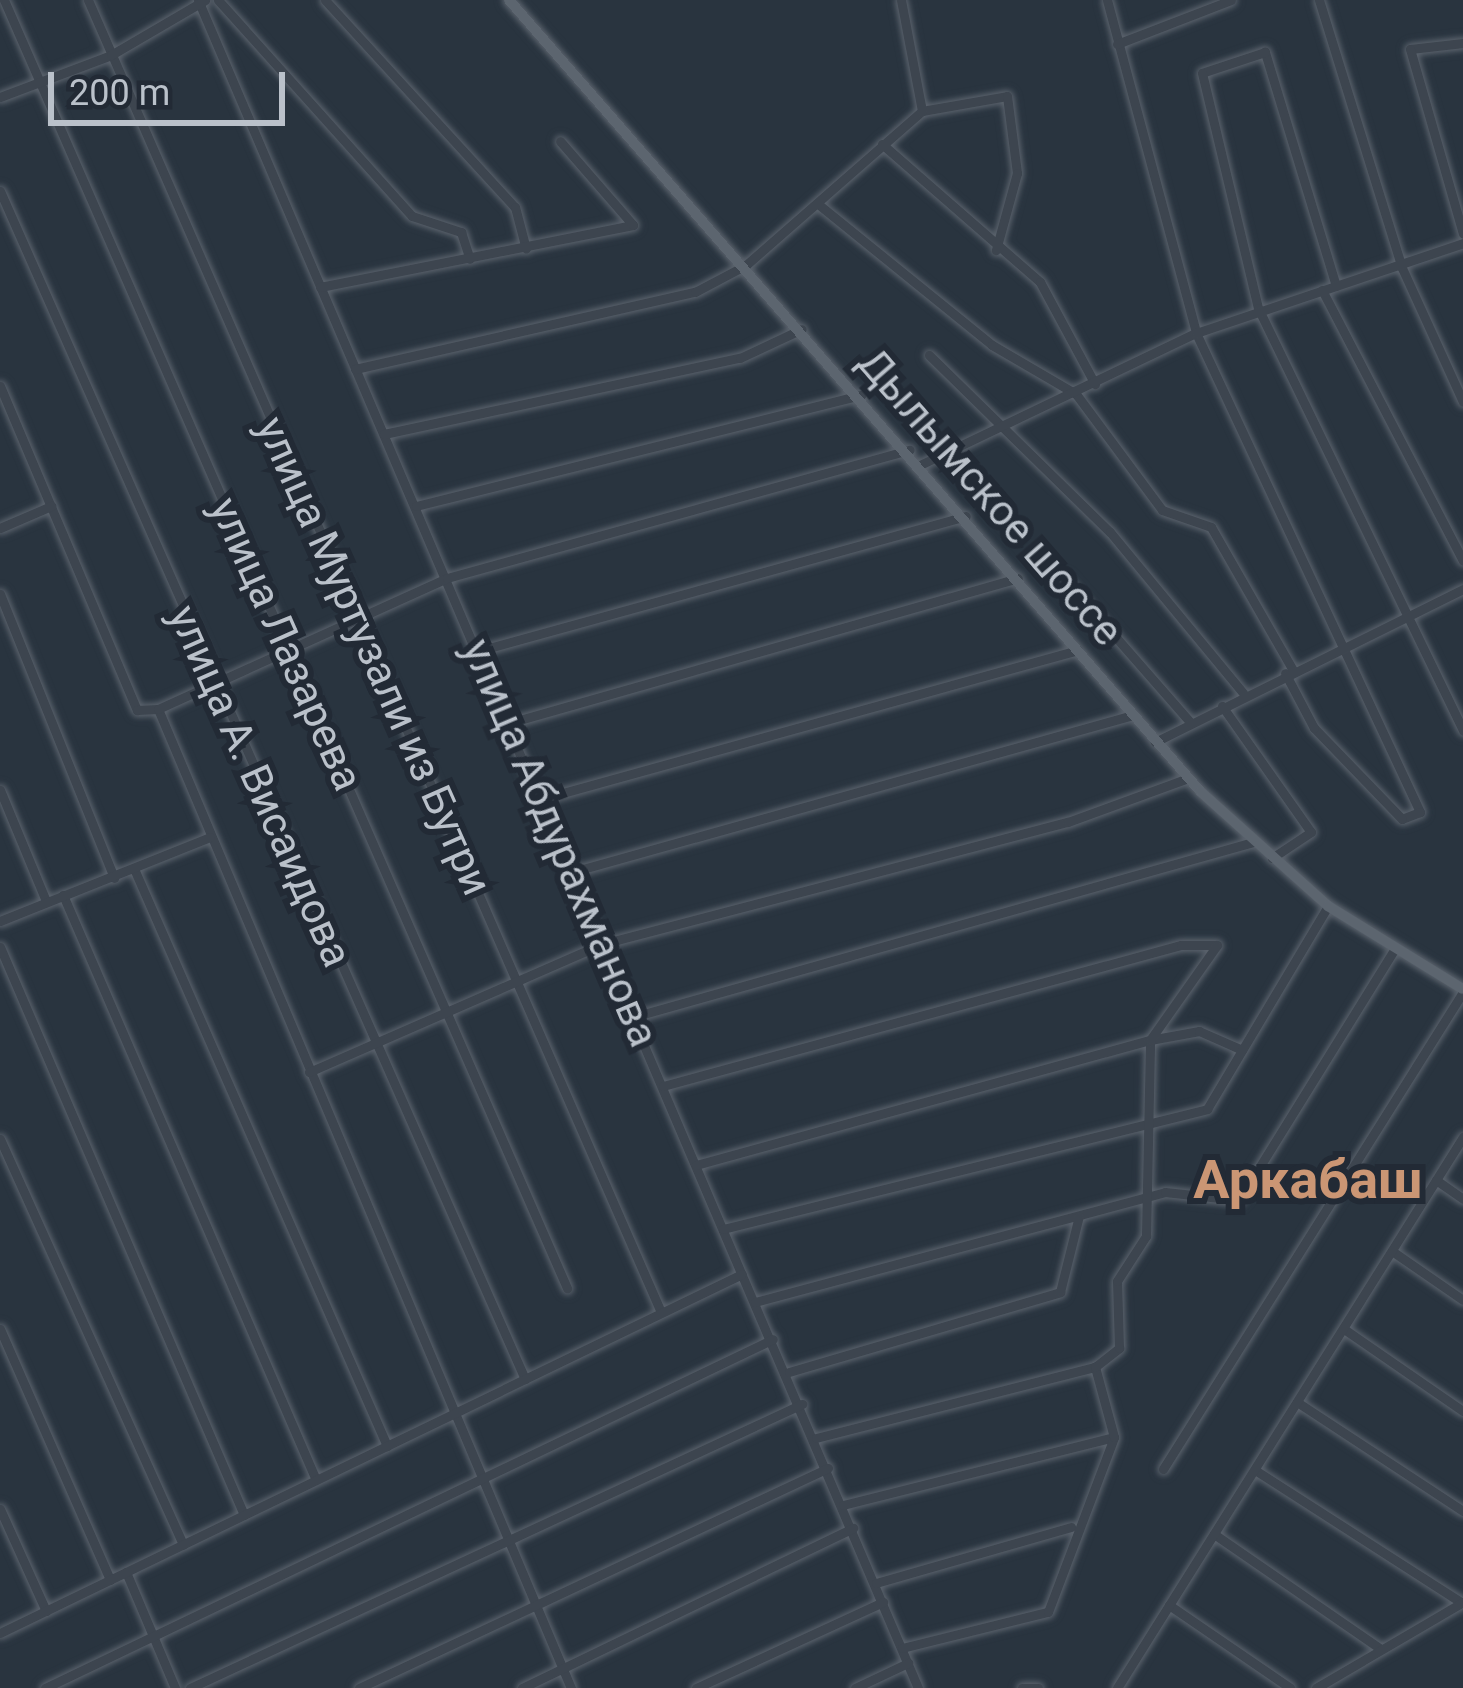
<!DOCTYPE html>
<meta charset="utf-8">
<style>
body{margin:0}
#map{position:relative;width:1463px;height:1688px;overflow:hidden;background:#29343f;font-family:Roboto,sans-serif}
div>[style]{position:absolute}
.roads{filter:drop-shadow(0 0 3px #5b636d) drop-shadow(0 0 3px #5b636d)}
.minor>*{height:9px;margin:-4.5px;padding:0 4.5px;transform-origin:4.5px;border-radius:4.5px;background:#3d454f}
.major>*{height:10px;margin:-5px;padding:0 5px;transform-origin:5px;border-radius:5px;background:#5c656f}
span{translate:-50% -50%;white-space:nowrap;text-align:center;line-height:1.15;-webkit-text-stroke:12px #222a35;paint-order:stroke}
.street-label{font-size:42px;color:#bac1ca}
.district-label{font-size:54px;color:#cb9674;font-weight:700}
.scale{position:absolute;left:48px;top:72px;width:237px;height:54px;box-sizing:border-box;border:6px solid #bac1ca;border-top:0;padding-left:15px;font-size:36px;line-height:42px;white-space:nowrap;color:#bac1ca;-webkit-text-stroke:9px #222a35;paint-order:stroke}
</style>
<div id="map">
<div class="roads">
<div class="minor">
<div style="left:4px;top:0;width:1406px;rotate:66.39deg"></div>
<div style="left:88px;top:0;width:1432px;rotate:66.41deg"></div>
<div style="left:198px;top:0;width:1835px;rotate:66.9deg"></div>
<div style="left:218px;top:0;width:290px;rotate:48.1deg"></div>
<div style="left:412px;top:216px;width:52px;rotate:18.1deg"></div>
<div style="left:461px;top:232px;width:28px;rotate:72deg"></div>
<div style="left:325px;top:0;width:281px;rotate:47.5deg"></div>
<div style="left:515px;top:207px;width:43px;rotate:75.3deg"></div>
<div style="left:1107px;top:0;width:345px;rotate:75deg"></div>
<div style="left:1196px;top:333px;width:529px;rotate:64.94deg"></div>
<div style="left:1420px;top:812px;width:19px;rotate:159deg"></div>
<div style="left:1402px;top:819px;width:127px;rotate:-134deg"></div>
<div style="left:1314px;top:728px;width:62px;rotate:-117.8deg"></div>
<div style="left:1319px;top:0;width:281px;rotate:72.8deg"></div>
<div style="left:1402px;top:268px;width:147px;rotate:65.5deg"></div>
<div style="left:1463px;top:43px;width:53px;rotate:173.5deg"></div>
<div style="left:1410px;top:49px;width:192px;rotate:74deg"></div>
<div style="left:1117px;top:44px;width:122px;rotate:-21.1deg"></div>
<div style="left:0;top:97px;width:119px;rotate:-20.7deg"></div>
<div style="left:111px;top:55px;width:109px;rotate:-30.3deg"></div>
<div style="left:922px;top:111px;width:86px;rotate:-10deg"></div>
<div style="left:1007px;top:96px;width:78px;rotate:82.6deg"></div>
<div style="left:1017px;top:173px;width:80px;rotate:105.3deg"></div>
<div style="left:882px;top:144px;width:210px;rotate:41.1deg"></div>
<div style="left:1040px;top:282px;width:116px;rotate:61.7deg"></div>
<div style="left:0;top:191px;width:1299px;rotate:66.16deg"></div>
<div style="left:818px;top:204px;width:224px;rotate:39deg"></div>
<div style="left:992px;top:345px;width:97px;rotate:30.3deg"></div>
<div style="left:1076px;top:394px;width:144px;rotate:53.4deg"></div>
<div style="left:1162px;top:510px;width:52px;rotate:19.1deg"></div>
<div style="left:1211px;top:527px;width:165px;rotate:60.2deg"></div>
<div style="left:1336px;top:286px;width:245px;rotate:-106.9deg"></div>
<div style="left:1265px;top:52px;width:66px;rotate:161.6deg"></div>
<div style="left:1202px;top:73px;width:242px;rotate:76.6deg"></div>
<div style="left:1258px;top:308px;width:470px;rotate:64.1deg"></div>
<div style="left:320px;top:287px;width:319px;rotate:-11.2deg"></div>
<div style="left:633px;top:225px;width:111px;rotate:-131deg"></div>
<div style="left:1322px;top:290px;width:305px;rotate:62.5deg"></div>
<div style="left:929px;top:355px;width:253px;rotate:44.4deg"></div>
<div style="left:1110px;top:532px;width:209px;rotate:50.4deg"></div>
<div style="left:355px;top:369px;width:349px;rotate:-12.8deg"></div>
<div style="left:695px;top:292px;width:58px;rotate:-27.9deg"></div>
<div style="left:746px;top:265px;width:234px;rotate:-41.2deg"></div>
<div style="left:922px;top:111px;width:113px;rotate:-100.7deg"></div>
<div style="left:0;top:386px;width:352px;rotate:67.1deg"></div>
<div style="left:137px;top:710px;width:21px;rotate:-3deg"></div>
<div style="left:158px;top:709px;width:1063px;rotate:67.13deg"></div>
<div style="left:384px;top:434px;width:364px;rotate:-12.1deg"></div>
<div style="left:740px;top:358px;width:68px;rotate:-25.1deg"></div>
<div style="left:922px;top:464px;width:304px;rotate:-25.6deg"></div>
<div style="left:1196px;top:333px;width:282px;rotate:-18.6deg"></div>
<div style="left:416px;top:506px;width:459px;rotate:-14deg"></div>
<div style="left:0;top:528px;width:56px;rotate:-23.3deg"></div>
<div style="left:1064px;top:578px;width:191px;rotate:48.8deg"></div>
<div style="left:0;top:594px;width:306px;rotate:68.1deg"></div>
<div style="left:478px;top:651px;width:506px;rotate:-15.46deg"></div>
<div style="left:1222px;top:706px;width:154px;rotate:54.8deg"></div>
<div style="left:1311px;top:832px;width:47px;rotate:146.3deg"></div>
<div style="left:158px;top:709px;width:317px;rotate:-24.4deg"></div>
<div style="left:447px;top:578px;width:480px;rotate:-15.5deg"></div>
<div style="left:509px;top:723px;width:529px;rotate:-15.9deg"></div>
<div style="left:1155px;top:742px;width:344px;rotate:-26.4deg"></div>
<div style="left:0;top:790px;width:120px;rotate:67.5deg"></div>
<div style="left:541px;top:799px;width:557px;rotate:-15.51deg"></div>
<div style="left:135px;top:871px;width:628px;rotate:66.33deg"></div>
<div style="left:572px;top:872px;width:583px;rotate:-15.63deg"></div>
<div style="left:63px;top:895px;width:637px;rotate:66.61deg"></div>
<div style="left:0;top:921px;width:226px;rotate:-21.8deg"></div>
<div style="left:0;top:947px;width:618px;rotate:66.75deg"></div>
<div style="left:633px;top:1017px;width:644px;rotate:-15.76deg"></div>
<div style="left:309px;top:1072px;width:320px;rotate:-23.6deg"></div>
<div style="left:602px;top:944px;width:482px;rotate:-14.7deg"></div>
<div style="left:1068px;top:822px;width:128px;rotate:-20.1deg"></div>
<div style="left:663px;top:1086px;width:537px;rotate:-15.23deg"></div>
<div style="left:1181px;top:945px;width:36px"></div>
<div style="left:0;top:1139px;width:445px;rotate:65.7deg"></div>
<div style="left:696px;top:1165px;width:471px;rotate:-15.4deg"></div>
<div style="left:1150px;top:1040px;width:50px;rotate:-10.4deg"></div>
<div style="left:1199px;top:1031px;width:47px;rotate:23.8deg"></div>
<div style="left:1436px;top:1180px;width:33px;rotate:35deg"></div>
<div style="left:723px;top:1229px;width:499px;rotate:-13.9deg"></div>
<div style="left:1207px;top:1109px;width:236px;rotate:-59.2deg"></div>
<div style="left:1392px;top:1251px;width:86px;rotate:34.6deg"></div>
<div style="left:755px;top:1302px;width:424px;rotate:-15deg"></div>
<div style="left:1165px;top:1192px;width:74px;rotate:6.2deg"></div>
<div style="left:1239px;top:1200px;width:294px;rotate:-58.2deg"></div>
<div style="left:0;top:1329px;width:274px;rotate:66.3deg"></div>
<div style="left:1344px;top:1329px;width:145px;rotate:34.6deg"></div>
<div style="left:789px;top:1372px;width:283px;rotate:-16.4deg"></div>
<div style="left:1060px;top:1292px;width:78px;rotate:-76deg"></div>
<div style="left:1297px;top:1402px;width:199px;rotate:33.3deg"></div>
<div style="left:816px;top:1438px;width:288px;rotate:-14.3deg"></div>
<div style="left:1163px;top:1469px;width:563px;rotate:-57.83deg"></div>
<div style="left:1255px;top:1470px;width:246px;rotate:32.7deg"></div>
<div style="left:843px;top:1505px;width:279px;rotate:-14.1deg"></div>
<div style="left:0;top:1509px;width:112px;rotate:65.7deg"></div>
<div style="left:1214px;top:1534px;width:203px;rotate:34.6deg"></div>
<div style="left:126px;top:1572px;width:126px;rotate:67.1deg"></div>
<div style="left:876px;top:1583px;width:203px;rotate:-16deg"></div>
<div style="left:1169px;top:1605px;width:147px;rotate:34.4deg"></div>
<div style="left:0;top:1633px;width:824px;rotate:-25.82deg"></div>
<div style="left:902px;top:1648px;width:150px;rotate:-13.9deg"></div>
<div style="left:1048px;top:1612px;width:187px;rotate:-69.3deg"></div>
<div style="left:1114px;top:1437px;width:73px;rotate:-105.2deg"></div>
<div style="left:1095px;top:1367px;width:31px;rotate:-38deg"></div>
<div style="left:1119px;top:1348px;width:67px;rotate:-91.7deg"></div>
<div style="left:1117px;top:1281px;width:54px;rotate:-57.2deg"></div>
<div style="left:1146px;top:1236px;width:196px;rotate:-88.8deg"></div>
<div style="left:1150px;top:1040px;width:116px;rotate:-54.8deg"></div>
<div style="left:45px;top:1688px;width:807px;rotate:-25.61deg"></div>
<div style="left:190px;top:1688px;width:675px;rotate:-24.89deg"></div>
<div style="left:359px;top:1688px;width:518px;rotate:-25.13deg"></div>
<div style="left:522px;top:1688px;width:368px;rotate:-25.8deg"></div>
<div style="left:696px;top:1688px;width:206px;rotate:-24.7deg"></div>
<div style="left:855px;top:1688px;width:59px;rotate:-25.3deg"></div>
<div style="left:1022px;top:1688px;width:16px"></div>
<div style="left:1117px;top:1688px;width:651px;rotate:-57.87deg"></div>
<div style="left:1316px;top:1688px;width:170px;rotate:-30.3deg"></div>
</div>
<div class="major">
<div style="left:509px;top:0;width:1050px;rotate:48.86deg"></div>
<div style="left:1200px;top:791px;width:172px;rotate:41.9deg"></div>
<div style="left:1328px;top:906px;width:158px;rotate:31.6deg"></div>
</div>
</div>
<div class="street-label">
<span style="left:990px;top:497px;rotate:49deg">Дылымское шоссе</span>
<span style="left:286px;top:644px;rotate:66deg">улица Лазарева</span>
<span style="left:374px;top:656px;rotate:66deg">улица Муртузали из Бутри</span>
<span style="left:260px;top:786px;rotate:66deg">улица А. Висаидова</span>
<span style="left:560px;top:843px;rotate:67deg">улица Абдурахманова</span>
</div>
<div class="district-label">
<span style="left:1308px;top:1180px">Аркабаш</span>
</div>
<div class="scale">200 m</div>
</div>
